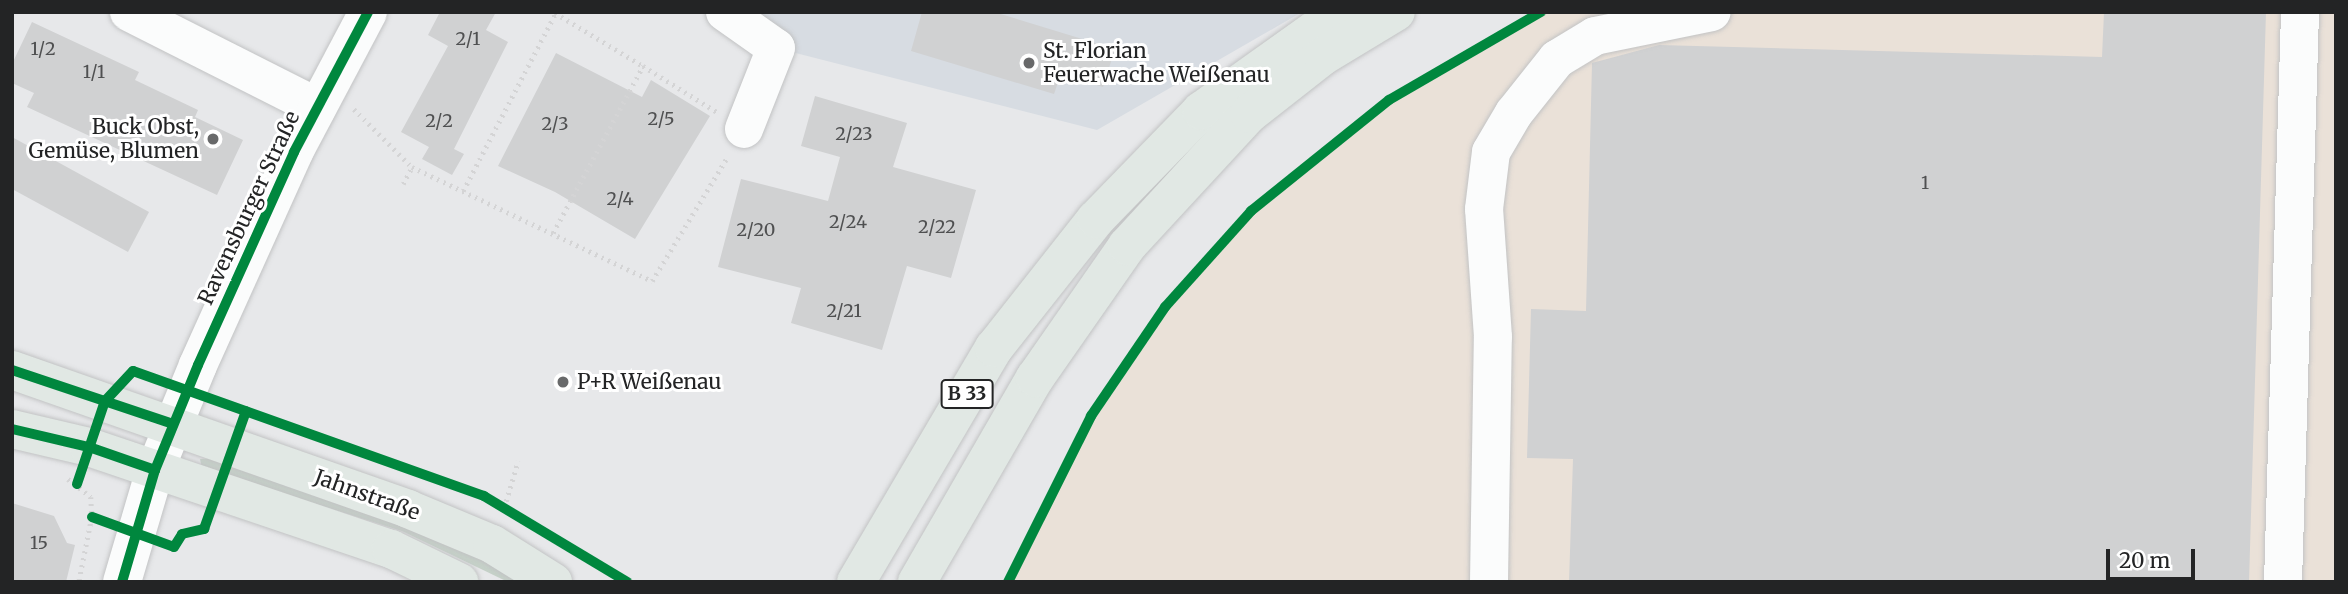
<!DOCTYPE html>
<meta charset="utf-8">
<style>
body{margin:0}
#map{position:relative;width:2348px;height:594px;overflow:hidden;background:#e7e8ea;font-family:Merriweather,serif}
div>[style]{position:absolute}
.built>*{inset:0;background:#d7dce2}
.industrial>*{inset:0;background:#eae1d8}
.green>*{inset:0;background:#c5d1c8}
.building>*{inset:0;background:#d0d1d2}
.path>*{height:4.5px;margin-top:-2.25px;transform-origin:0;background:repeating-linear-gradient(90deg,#d4d4d5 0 2px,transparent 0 7px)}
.roads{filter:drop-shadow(0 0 2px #c2c3c4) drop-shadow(0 0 2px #c2c3c4)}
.minor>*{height:38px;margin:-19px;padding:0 19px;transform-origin:19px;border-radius:19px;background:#fbfcfc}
.major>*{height:38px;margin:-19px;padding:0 19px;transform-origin:19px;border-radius:19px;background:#e1e8e4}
.cycleway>*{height:10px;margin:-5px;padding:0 5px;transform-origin:5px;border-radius:5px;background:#00873e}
.dots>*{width:19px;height:19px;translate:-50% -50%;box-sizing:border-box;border:4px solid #fff;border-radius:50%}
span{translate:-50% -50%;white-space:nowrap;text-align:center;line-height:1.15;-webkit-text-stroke:6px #fff;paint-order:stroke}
.number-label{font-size:18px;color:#4f5051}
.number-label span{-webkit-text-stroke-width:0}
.shield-label span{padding:2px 5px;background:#fff;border:2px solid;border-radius:5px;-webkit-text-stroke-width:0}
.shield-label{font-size:19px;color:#232425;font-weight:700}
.poi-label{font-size:21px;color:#232425}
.left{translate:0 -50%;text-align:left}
.right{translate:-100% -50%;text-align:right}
.street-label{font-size:21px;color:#232425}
.frame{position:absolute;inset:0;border:14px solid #232425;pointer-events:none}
.scale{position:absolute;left:2106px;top:549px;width:89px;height:32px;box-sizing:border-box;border:4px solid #232425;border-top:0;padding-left:9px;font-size:21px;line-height:24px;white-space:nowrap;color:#232425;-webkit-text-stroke:5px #fff;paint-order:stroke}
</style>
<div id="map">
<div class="built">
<div style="clip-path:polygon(725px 12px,1302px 12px,1097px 130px,776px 48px)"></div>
</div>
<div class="industrial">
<div style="clip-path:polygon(1541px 12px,2336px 12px,2336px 582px,1008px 582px,1091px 416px,1165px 307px,1251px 211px,1389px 100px)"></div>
</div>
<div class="green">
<div style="clip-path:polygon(217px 458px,442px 537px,530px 582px,508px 582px,402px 531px,202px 468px,200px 459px)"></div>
</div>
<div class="building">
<div style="clip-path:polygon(440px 12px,496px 12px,486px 30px,508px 42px,454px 149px,464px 154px,452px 175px,422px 159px,429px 147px,401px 132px,448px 46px,428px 35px)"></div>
<div style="clip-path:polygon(922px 12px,994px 12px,1115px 49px,1103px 87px,1061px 74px,1054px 94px,911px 51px)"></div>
<div style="clip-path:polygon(2104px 12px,2266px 12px,2249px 582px,1569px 582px,1573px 459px,1527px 458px,1531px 309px,1586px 311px,1592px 63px,1659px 45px,2102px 57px)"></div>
<div style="clip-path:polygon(32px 22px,139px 72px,135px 80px,198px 110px,195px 117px,243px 140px,217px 195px,27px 107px,34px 93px,12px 83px,12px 64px)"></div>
<div style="clip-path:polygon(556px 53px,642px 97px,651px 80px,710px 116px,635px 239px,555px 192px,498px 166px)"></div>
<div style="clip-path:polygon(815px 96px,907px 123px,893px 167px,976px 190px,951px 278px,907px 266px,882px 350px,791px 323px,801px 288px,718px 267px,741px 179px,828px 201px,840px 157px,801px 146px)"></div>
<div style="clip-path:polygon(12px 137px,149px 212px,128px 252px,12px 189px)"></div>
<div style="clip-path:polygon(12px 503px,54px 516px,67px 543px,75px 545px,66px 582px,12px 582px)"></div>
</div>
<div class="path">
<div style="left:555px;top:13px;width:103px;rotate:31.1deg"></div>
<div style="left:354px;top:109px;width:82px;rotate:45deg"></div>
<div style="left:403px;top:184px;width:19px;rotate:-62deg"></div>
<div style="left:412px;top:167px;width:266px;rotate:25.4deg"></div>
<div style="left:652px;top:281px;width:146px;rotate:-58.7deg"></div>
<div style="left:463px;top:191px;width:202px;rotate:-62.5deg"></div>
<div style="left:553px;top:233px;width:190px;rotate:-61.7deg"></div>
<div style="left:643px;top:66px;width:87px;rotate:31.9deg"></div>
<div style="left:68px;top:479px;width:29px;rotate:38deg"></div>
<div style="left:91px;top:497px;width:20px;rotate:87deg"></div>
<div style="left:92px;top:517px;width:66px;rotate:101.3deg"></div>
<div style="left:504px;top:508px;width:49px;rotate:-73.4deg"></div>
</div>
<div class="roads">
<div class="minor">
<div style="left:129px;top:12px;width:211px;rotate:26.8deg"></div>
<div style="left:725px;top:12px;width:62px;rotate:35.2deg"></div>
<div style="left:776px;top:48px;width:87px;rotate:111.6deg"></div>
<div style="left:122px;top:582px;width:117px;rotate:-73.6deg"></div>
<div style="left:155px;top:470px;width:113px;rotate:-67.7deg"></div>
<div style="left:198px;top:365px;width:234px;rotate:-65.7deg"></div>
<div style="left:294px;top:152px;width:158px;rotate:-62.1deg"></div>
<div style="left:1489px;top:582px;width:245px;rotate:-89.1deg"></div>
<div style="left:1493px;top:337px;width:128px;rotate:-94deg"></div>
<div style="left:1484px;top:209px;width:57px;rotate:-83deg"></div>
<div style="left:1491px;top:152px;width:45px;rotate:-59.5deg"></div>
<div style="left:1514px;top:113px;width:69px;rotate:-51.5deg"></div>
<div style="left:1557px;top:59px;width:44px;rotate:-31.2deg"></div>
<div style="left:1595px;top:36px;width:119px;rotate:-11.6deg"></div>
<div style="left:2283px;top:582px;width:570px;rotate:-88.29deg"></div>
</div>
<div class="major">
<div style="left:12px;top:370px;width:420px;rotate:19.3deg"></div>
<div style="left:408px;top:509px;width:91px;rotate:22.6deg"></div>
<div style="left:492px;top:544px;width:72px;rotate:31.9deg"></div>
<div style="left:12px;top:429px;width:79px;rotate:13.2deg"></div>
<div style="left:89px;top:447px;width:319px;rotate:18.7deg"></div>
<div style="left:391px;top:549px;width:76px;rotate:25.9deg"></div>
<div style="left:856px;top:582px;width:272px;rotate:-59.5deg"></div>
<div style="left:994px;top:348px;width:164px;rotate:-51.7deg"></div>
<div style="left:1096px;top:219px;width:151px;rotate:-45.8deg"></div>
<div style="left:1201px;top:111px;width:171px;rotate:-35.5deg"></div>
<div style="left:917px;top:582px;width:236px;rotate:-60deg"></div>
<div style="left:1035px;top:378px;width:161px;rotate:-55.1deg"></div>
<div style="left:1127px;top:246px;width:180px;rotate:-47.3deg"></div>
<div style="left:1249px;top:114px;width:94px;rotate:-38.1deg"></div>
<div style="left:1323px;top:56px;width:85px;rotate:-31.1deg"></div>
</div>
</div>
<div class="cycleway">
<div style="left:12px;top:370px;width:170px;rotate:18.5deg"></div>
<div style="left:12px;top:429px;width:79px;rotate:13.2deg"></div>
<div style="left:89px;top:447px;width:70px;rotate:19.2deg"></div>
<div style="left:77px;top:484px;width:88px;rotate:-71.4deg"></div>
<div style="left:105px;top:401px;width:41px;rotate:-47deg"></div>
<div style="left:133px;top:371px;width:373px;rotate:19.6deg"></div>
<div style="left:484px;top:496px;width:167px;rotate:31deg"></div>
<div style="left:92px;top:517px;width:87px;rotate:20.1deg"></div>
<div style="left:174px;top:547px;width:15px;rotate:-58deg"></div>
<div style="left:182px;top:534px;width:23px;rotate:-13deg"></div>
<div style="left:204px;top:529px;width:125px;rotate:-70.4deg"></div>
<div style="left:122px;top:582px;width:117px;rotate:-73.6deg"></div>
<div style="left:155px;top:470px;width:113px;rotate:-67.7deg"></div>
<div style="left:198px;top:365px;width:234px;rotate:-65.7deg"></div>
<div style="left:294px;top:152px;width:158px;rotate:-62.1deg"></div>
<div style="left:1008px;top:582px;width:186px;rotate:-63.4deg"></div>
<div style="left:1091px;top:416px;width:132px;rotate:-55.8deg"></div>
<div style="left:1165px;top:307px;width:129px;rotate:-48.1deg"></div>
<div style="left:1251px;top:211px;width:177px;rotate:-38.8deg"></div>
<div style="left:1389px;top:100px;width:176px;rotate:-30.1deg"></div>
</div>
<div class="dots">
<div style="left:1029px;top:63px;background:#68696a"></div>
<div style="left:213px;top:139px;background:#68696a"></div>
<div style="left:563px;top:382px;background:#68696a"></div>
</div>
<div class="number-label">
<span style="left:468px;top:39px">2/1</span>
<span style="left:43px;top:49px">1/2</span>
<span style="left:94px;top:72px">1/1</span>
<span style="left:661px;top:119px">2/5</span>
<span style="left:439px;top:121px">2/2</span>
<span style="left:555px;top:124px">2/3</span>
<span style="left:854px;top:134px">2/23</span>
<span style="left:1925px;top:183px">1</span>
<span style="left:620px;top:199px">2/4</span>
<span style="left:848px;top:222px">2/24</span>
<span style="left:937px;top:227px">2/22</span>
<span style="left:756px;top:230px">2/20</span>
<span style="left:844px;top:311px">2/21</span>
<span style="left:39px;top:543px">15</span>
</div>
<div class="shield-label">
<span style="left:967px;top:394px">B 33</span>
</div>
<div class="poi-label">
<span class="left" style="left:1043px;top:63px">St. Florian<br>Feuerwache Weißenau</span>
<span class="right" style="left:199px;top:139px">Buck Obst,<br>Gemüse, Blumen</span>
<span class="left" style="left:577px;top:382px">P+R Weißenau</span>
</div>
<div class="street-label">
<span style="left:249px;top:208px;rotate:-65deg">Ravensburger Straße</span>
<span style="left:367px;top:495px;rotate:20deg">Jahnstraße</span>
</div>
<div class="frame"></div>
<div class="scale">20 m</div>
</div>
